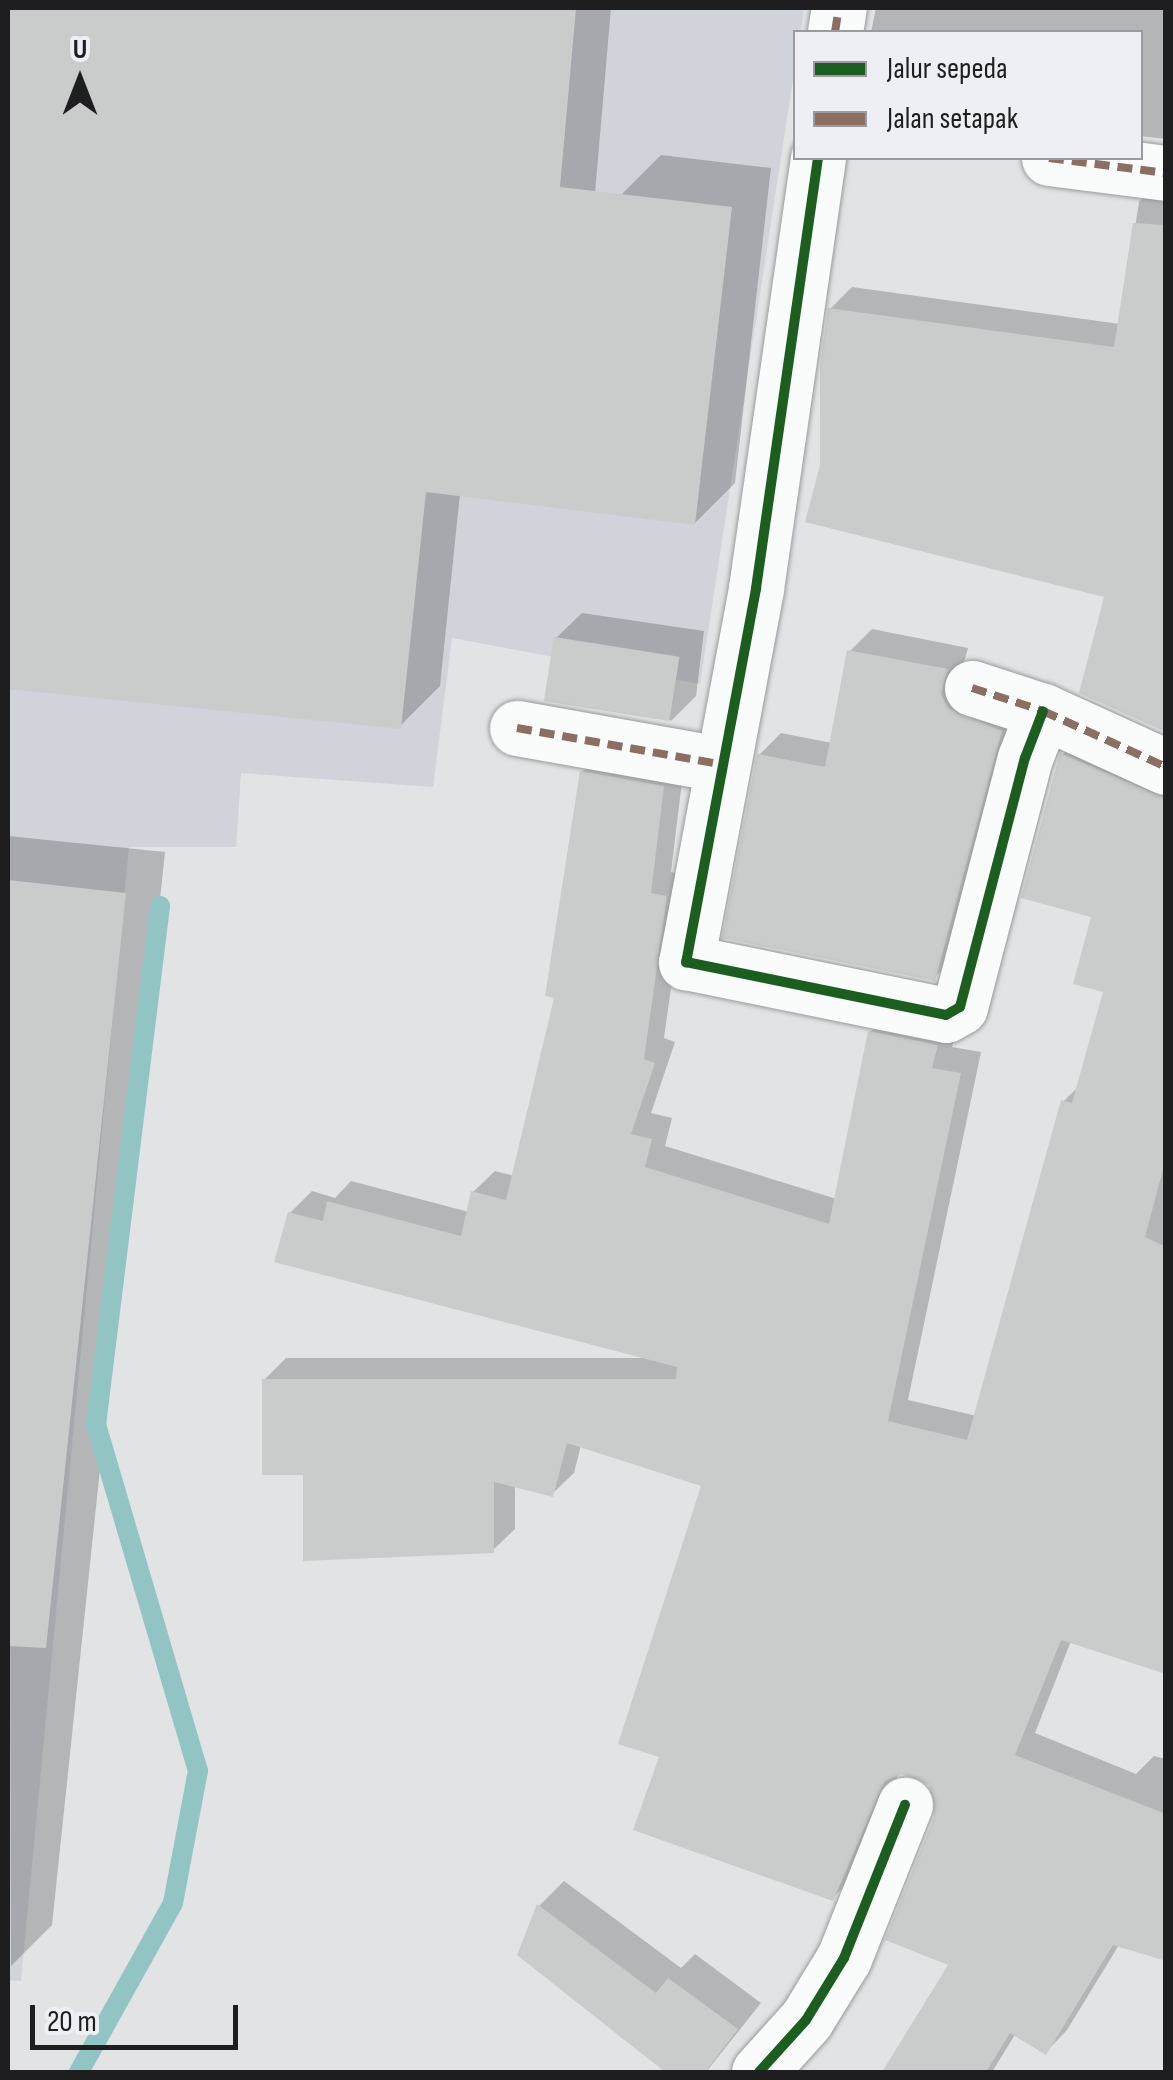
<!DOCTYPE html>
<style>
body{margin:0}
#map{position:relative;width:1173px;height:2080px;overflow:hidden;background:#e1e3e5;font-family:"Sofia Sans Condensed",sans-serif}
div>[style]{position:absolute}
.built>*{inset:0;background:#d1d3da}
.shadow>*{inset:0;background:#0003}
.stream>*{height:20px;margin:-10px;padding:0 10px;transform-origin:10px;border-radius:10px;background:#92c4c3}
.building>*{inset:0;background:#cacbcb;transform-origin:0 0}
.roads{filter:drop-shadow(0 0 2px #9a9b9c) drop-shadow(0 0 2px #9a9b9c)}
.minor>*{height:55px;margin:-27.5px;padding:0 27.5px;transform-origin:27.5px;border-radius:27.5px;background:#fafbfb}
.quiet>*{height:8px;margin-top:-4px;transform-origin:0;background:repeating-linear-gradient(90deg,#8d6e63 0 15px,transparent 0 23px)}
.cycleway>*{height:10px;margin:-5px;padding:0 5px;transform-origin:5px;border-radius:5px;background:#1b5e20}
span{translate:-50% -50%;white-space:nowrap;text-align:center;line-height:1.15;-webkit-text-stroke:8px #eeeff4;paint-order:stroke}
.frame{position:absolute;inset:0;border:10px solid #1e1e20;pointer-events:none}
.legend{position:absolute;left:793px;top:30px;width:350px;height:130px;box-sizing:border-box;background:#eeeff4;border:2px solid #9b9b9f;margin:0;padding:12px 18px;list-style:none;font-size:30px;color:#1e1e20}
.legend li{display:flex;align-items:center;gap:20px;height:50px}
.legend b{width:50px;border:2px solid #9b9b9f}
.north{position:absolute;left:30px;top:30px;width:100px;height:100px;-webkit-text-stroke:8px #eeeff4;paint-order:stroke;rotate:0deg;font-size:28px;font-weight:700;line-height:40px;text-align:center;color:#1e1e20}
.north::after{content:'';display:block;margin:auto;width:35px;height:45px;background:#1e1e20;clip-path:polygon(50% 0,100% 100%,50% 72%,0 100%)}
.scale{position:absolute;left:30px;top:2005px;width:208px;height:45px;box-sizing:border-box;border:5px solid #1e1e20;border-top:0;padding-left:12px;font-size:30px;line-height:35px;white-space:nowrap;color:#1e1e20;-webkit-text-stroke:8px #eeeff4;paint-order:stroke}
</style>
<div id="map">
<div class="built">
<div style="clip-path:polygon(8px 8px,804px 8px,700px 684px,452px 638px,433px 787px,241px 773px,236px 847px,129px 847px,21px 1981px,8px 1980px)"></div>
</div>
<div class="shadow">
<div style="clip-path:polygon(8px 8px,611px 8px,594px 205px,621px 195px,661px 155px,771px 168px,735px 483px,695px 523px,460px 494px,440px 686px,400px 726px,8px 687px)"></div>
<div style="clip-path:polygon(876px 8px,1166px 8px,1166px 139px,1140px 136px,1140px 32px,871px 32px)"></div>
<div style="clip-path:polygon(1160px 180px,1166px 180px,1166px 730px,1107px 595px,822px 466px,830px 309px,852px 287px,1120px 324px,1139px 202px)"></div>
<div style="clip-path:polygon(582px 613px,704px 631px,696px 696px,671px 721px,556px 638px)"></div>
<div style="clip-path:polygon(872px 629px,968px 648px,962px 670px,1022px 709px,956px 956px,934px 978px,759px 755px,781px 733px,832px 743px,850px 651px)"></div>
<div style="clip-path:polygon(1084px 733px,1166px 767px,1166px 1672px,1071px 1641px,1035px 1733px,1136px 1774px,1154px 1756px,1166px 1759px,1166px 1958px,1119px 1945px,1067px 2030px,1046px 2052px,1016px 2033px,992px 2072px,907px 2072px,891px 2063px,952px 1964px,931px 1783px,899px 1772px,854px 1876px,833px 1898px,662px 1756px,704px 1485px,581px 1445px,574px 1473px,552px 1494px,515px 1485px,515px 1529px,493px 1550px,306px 1473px,264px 1380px,286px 1358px,646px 1358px,290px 1213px,312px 1191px,335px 1198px,351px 1181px,469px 1212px,473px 1192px,495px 1171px,515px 1176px,557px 996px,582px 772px,604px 751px,684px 765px,671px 872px,687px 875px,664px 1038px,675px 1042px,651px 1113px,672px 1118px,665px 1146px,837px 1199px,870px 1032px,892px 1011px,958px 1024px,952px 1047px,981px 1052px,908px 1400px,977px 1416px,1064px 1101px,1080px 1085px,1106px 990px,1062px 755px)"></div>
<div style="clip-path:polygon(8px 836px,165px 852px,52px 1925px,11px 1966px)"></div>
<div style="clip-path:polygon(564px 1881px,681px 1968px,695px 1954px,761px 2003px,706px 2072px,671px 2072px,520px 1954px,539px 1906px)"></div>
</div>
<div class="stream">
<div style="left:79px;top:2072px;width:193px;rotate:-60.9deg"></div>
<div style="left:173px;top:1903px;width:134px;rotate:-79.3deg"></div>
<div style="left:198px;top:1771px;width:361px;rotate:-106.4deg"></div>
<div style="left:96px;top:1425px;width:523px;rotate:-82.97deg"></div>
</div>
<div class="building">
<div style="clip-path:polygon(8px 8px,576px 8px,560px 187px,732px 207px,695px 525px,426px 492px,401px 729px,8px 689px)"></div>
<div style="clip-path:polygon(1133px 223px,1166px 225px,1166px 732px,1079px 693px,1104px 597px,805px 522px,820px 465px,820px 366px,828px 308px,1114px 347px)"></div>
<div style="left:554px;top:637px;width:127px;height:65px;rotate:9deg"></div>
<div style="clip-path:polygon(847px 650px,948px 669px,941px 694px,948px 708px,1002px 731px,935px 981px,722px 938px,757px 754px,825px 767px)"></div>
<div style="clip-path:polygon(1060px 753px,1166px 798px,1166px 1158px,1145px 1237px,1166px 1247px,1166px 1674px,1061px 1640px,1015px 1755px,1166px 1814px,1166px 1961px,1113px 1945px,1046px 2055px,1010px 2033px,986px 2072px,882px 2072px,948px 1965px,885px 1940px,934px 1817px,929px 1785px,902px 1774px,885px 1781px,833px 1901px,633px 1830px,659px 1757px,618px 1744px,701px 1486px,567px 1443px,553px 1497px,494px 1482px,494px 1553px,303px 1561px,303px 1475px,262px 1475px,262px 1379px,676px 1379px,677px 1367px,274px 1262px,288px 1212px,323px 1221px,327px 1201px,461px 1236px,471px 1191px,506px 1200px,554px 998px,545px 996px,580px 771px,664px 786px,651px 893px,667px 896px,644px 1059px,655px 1063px,631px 1134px,652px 1139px,645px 1167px,829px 1224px,868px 1031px,938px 1045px,932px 1068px,961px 1073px,888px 1421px,967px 1440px,1061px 1100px,1072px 1103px,1103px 992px,1073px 984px,1091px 917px,1021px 898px)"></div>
<div style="clip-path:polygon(8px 880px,126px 893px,46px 1648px,8px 1646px)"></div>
<div style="clip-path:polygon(537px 1904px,656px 1993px,668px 1978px,738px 2029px,705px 2072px,665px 2072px,517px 1955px)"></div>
</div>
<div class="roads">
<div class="minor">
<div style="left:835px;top:32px;width:24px;rotate:-81deg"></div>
<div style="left:818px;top:158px;width:435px;rotate:98.2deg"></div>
<div style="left:756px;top:589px;width:380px;rotate:100.6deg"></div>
<div style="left:686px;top:962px;width:265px;rotate:11.5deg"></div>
<div style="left:946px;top:1015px;width:16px;rotate:-30deg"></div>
<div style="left:960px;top:1007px;width:257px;rotate:-75.4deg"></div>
<div style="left:1025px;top:758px;width:50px;rotate:-69deg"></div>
<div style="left:1049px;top:158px;width:118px;rotate:7.3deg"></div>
<div style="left:972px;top:688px;width:75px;rotate:17.9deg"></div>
<div style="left:1043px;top:711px;width:135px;rotate:24.5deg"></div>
<div style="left:517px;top:728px;width:206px;rotate:10.1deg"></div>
<div style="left:759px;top:2072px;width:70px;rotate:-47.9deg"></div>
<div style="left:806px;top:2020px;width:73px;rotate:-58.5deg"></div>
<div style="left:844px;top:1958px;width:165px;rotate:-68.3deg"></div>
</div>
</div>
<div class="quiet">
<div style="left:835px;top:32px;width:24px;rotate:-81deg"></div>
<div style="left:1049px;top:158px;width:118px;rotate:7.3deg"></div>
<div style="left:972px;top:688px;width:75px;rotate:17.9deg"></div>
<div style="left:1043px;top:711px;width:135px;rotate:24.5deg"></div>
<div style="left:517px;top:728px;width:206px;rotate:10.1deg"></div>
</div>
<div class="cycleway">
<div style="left:818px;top:158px;width:435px;rotate:98.2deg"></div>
<div style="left:756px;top:589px;width:380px;rotate:100.6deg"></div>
<div style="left:686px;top:962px;width:265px;rotate:11.5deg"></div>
<div style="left:946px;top:1015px;width:16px;rotate:-30deg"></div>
<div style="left:960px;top:1007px;width:257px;rotate:-75.4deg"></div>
<div style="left:1025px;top:758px;width:50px;rotate:-69deg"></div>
<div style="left:759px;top:2072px;width:70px;rotate:-47.9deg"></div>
<div style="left:806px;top:2020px;width:73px;rotate:-58.5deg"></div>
<div style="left:844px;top:1958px;width:165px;rotate:-68.3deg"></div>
</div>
<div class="frame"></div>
<ul class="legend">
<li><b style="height:12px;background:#1b5e20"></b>Jalur sepeda</li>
<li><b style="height:12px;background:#8d6e63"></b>Jalan setapak</li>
</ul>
<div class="north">U</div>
<div class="scale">20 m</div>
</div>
